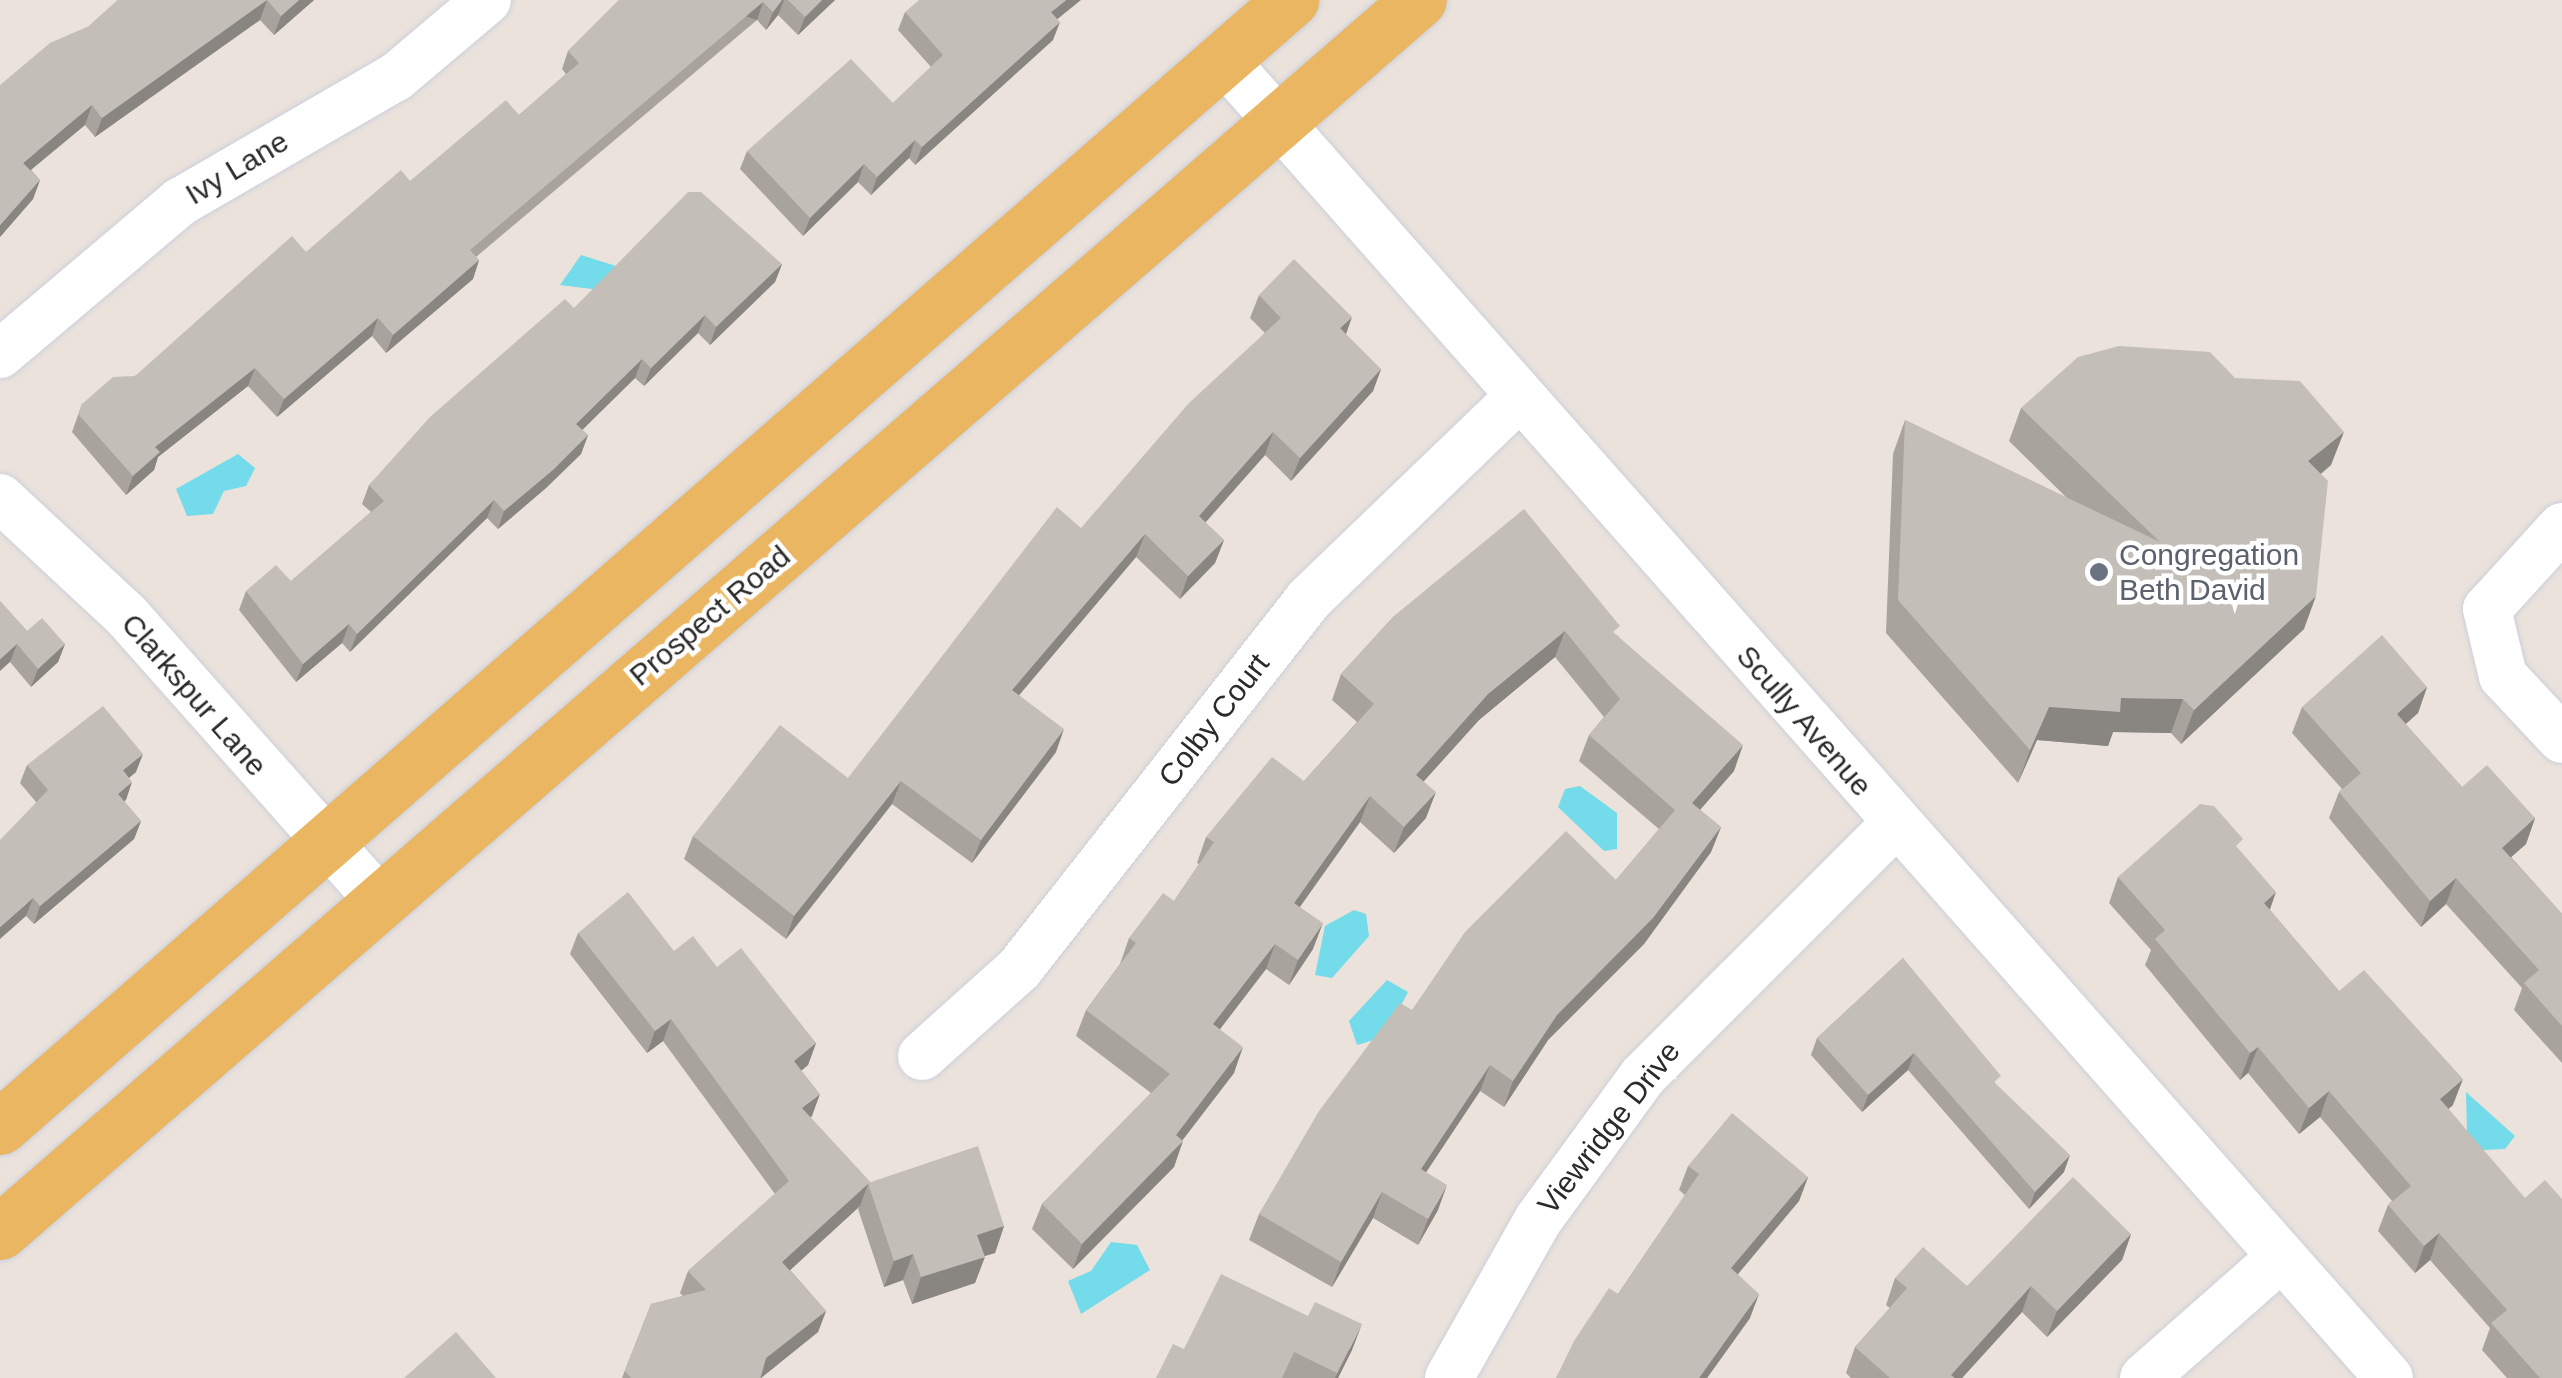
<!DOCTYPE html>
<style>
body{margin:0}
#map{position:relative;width:2562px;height:1378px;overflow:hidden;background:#ebe2dc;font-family:Arial,sans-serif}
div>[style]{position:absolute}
.water>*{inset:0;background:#73dbe9}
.roads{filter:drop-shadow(0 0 2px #cad0db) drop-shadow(0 0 2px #cad0db)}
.minor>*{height:48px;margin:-24px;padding:0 24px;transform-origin:24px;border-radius:24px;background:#fff}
.major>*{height:55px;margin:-27.5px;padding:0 27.5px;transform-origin:27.5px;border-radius:27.5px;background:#ebb662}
.wall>*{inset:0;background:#a9a39e}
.shaded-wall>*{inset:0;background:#898581;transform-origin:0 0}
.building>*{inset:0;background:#c4beb8}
.dots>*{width:28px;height:28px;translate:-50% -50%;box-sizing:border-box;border:5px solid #fff;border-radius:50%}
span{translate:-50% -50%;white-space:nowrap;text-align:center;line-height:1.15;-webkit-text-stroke:9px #fff;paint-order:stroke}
.street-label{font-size:30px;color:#2a2a2a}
.worship-label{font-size:30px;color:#5b616d}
.left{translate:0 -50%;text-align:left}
</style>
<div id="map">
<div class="water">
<div style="clip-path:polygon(581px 255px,616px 266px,600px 290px,560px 285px)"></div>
<div style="clip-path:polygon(238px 454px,255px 468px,246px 486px,224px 491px,213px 514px,187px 516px,176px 489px)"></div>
<div style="clip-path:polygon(1580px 786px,1617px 813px,1617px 849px,1604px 851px,1558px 807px,1565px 789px)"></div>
<div style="clip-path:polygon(1354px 910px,1366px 914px,1369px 936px,1332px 978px,1315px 975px,1325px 926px)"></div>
<div style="clip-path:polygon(1387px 980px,1408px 992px,1384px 1037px,1357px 1045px,1349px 1021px)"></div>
<div style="clip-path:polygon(2466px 1092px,2515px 1136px,2505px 1149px,2483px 1150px,2467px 1134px)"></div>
<div style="clip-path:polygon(1111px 1242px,1137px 1245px,1150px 1270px,1081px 1314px,1068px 1281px,1091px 1271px)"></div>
</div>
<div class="roads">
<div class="minor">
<div style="left:1223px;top:59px;width:1760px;rotate:48.52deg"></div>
<div style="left:0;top:354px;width:236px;rotate:-40.2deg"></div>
<div style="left:180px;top:202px;width:250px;rotate:-30.1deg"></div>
<div style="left:396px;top:77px;width:119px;rotate:-40.2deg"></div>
<div style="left:0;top:498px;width:172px;rotate:42.9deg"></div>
<div style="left:126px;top:615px;width:381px;rotate:48.4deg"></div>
<div style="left:2562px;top:527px;width:111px;rotate:132.4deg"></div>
<div style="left:2487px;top:609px;width:69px;rotate:76.6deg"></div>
<div style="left:2503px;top:676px;width:86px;rotate:46.9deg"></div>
<div style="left:922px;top:1056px;width:130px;rotate:-41.9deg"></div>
<div style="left:1019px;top:969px;width:469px;rotate:-51.9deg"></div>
<div style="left:1308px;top:600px;width:294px;rotate:-43.9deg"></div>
<div style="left:1449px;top:1378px;width:181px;rotate:-60.6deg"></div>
<div style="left:1538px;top:1220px;width:178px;rotate:-53.9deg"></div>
<div style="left:1643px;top:1076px;width:355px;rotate:-45deg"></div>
<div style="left:2144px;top:1378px;width:181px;rotate:-41.4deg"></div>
</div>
<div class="major">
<div style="left:0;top:1127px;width:1714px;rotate:-41.12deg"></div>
<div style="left:0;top:1232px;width:1879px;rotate:-40.97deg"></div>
</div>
</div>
<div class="wall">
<div style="clip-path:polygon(118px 0,314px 0,274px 35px,260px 20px,95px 137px,85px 125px,31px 170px,40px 180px,33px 199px,0 237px,89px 26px)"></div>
<div style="clip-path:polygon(619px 0,835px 0,798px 35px,778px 15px,766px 30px,757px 20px,476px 257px,479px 260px,473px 279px,386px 353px,372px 336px,277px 417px,248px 386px,158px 457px,154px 470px,126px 495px,72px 432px,82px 404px,135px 376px,306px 252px,410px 181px,519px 115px,566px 74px,562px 69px,568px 51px)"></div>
<div style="clip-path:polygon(905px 12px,1057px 19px,1053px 40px,915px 165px,909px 158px,871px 195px,858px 182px,803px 236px,740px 169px,747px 151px,893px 103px,931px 67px,898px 30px)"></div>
<div style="clip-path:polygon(782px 264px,775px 282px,710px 345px,698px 333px,644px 386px,635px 378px,582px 430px,588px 435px,581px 454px,546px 488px,498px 529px,487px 518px,350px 652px,342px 643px,296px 682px,239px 610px,246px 591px,291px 581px,371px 512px,362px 504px,369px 485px,574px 308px)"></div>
<div style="clip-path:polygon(1259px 295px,1381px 369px,1373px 391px,1291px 481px,1265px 455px,1205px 522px,1224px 540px,1215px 563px,1180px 599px,1136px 557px,1019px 695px,1056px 752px,972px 863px,892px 804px,786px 939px,684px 859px,693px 836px,848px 778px,1265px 333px,1250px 318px)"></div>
<div style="clip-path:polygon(2235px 378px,2331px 465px,2321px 474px,2304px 629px,2181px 744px,2171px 733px,2113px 732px,2108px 746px,2037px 740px,2018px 783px,1886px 633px,1893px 454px,1905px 420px,2067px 498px,2009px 441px,2021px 408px)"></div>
<div style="clip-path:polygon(0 601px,27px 631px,65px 644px,58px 662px,31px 687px,10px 662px)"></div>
<div style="clip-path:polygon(1394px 616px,1617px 635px,1734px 771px,1700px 810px,1721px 827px,1711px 852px,1644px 944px,1548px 1040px,1504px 1107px,1480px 1091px,1426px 1172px,1438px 1210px,1418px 1245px,1373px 1218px,1332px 1287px,1249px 1240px,1259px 1214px,1412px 1010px,1616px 880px,1659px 829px,1579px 761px,1589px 735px,1604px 717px,1555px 657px,1479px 720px,1423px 782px,1426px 818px,1394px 853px,1360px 822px,1300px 907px,1313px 949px,1289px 985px,1266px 969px,1220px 1029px,1234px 1073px,1182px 1141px,1174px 1167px,1073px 1269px,1032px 1229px,1042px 1204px,1151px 1093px,1076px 1036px,1086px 1010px,1120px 964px,1129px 938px,1174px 901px,1199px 864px,1197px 863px,1206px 837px,1304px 781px,1357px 722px,1332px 700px,1341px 674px)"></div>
<div style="clip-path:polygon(2427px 687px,2418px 713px,2405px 724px,2462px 787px,2535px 818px,2526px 844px,2511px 857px,2562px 914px,2562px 1063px,2514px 1010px,2522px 988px,2446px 904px,2421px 927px,2329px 818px,2339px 792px,2342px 789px,2292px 733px,2302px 707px)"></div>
<div style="clip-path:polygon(27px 765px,136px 772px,129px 778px,124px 801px,141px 821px,134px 839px,34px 924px,26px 916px,36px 802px,20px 783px)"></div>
<div style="clip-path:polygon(2239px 850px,2270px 910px,2339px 991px,2453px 1105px,2448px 1109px,2562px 1378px,2507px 1378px,2482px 1350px,2490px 1328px,2430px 1260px,2415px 1273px,2378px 1231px,2388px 1205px,2392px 1201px,2320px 1117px,2299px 1134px,2248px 1073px,2240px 1080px,2145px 965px,2151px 950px,2109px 903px,2118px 877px)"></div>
<div style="clip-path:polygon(578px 933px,674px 951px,717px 967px,816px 1043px,808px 1065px,801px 1071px,812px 1116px,810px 1117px,870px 1182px,1004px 1226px,995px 1253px,984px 1256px,975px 1283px,912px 1304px,903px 1280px,884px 1287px,858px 1209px,860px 1206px,790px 1270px,826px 1311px,818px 1332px,761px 1378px,622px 1378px,651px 1304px,683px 1296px,680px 1293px,688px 1271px,775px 1194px,663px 1041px,647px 1053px,570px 954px)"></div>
<div style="clip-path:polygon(1903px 958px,1997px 1086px,2064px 1172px,2029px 1209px,1908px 1070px,1862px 1112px,1811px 1055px,1817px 1038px)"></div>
<div style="clip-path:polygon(1688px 1166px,1808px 1177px,1799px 1201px,1738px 1274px,1750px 1318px,1707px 1378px,1556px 1378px,1618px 1294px,1685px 1195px,1679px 1190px)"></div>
<div style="clip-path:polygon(2131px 1234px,2122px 1260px,2047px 1337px,2022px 1312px,1962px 1378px,1851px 1378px,1846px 1373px,1855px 1347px,1890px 1308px,1886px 1305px,1895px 1278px,1967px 1286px)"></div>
<div style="clip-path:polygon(1184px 1349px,1352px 1350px,1338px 1378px,1156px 1378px)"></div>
</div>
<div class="shaded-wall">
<div style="clip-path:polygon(267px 0,260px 20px,95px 137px,102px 118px)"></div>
<div style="clip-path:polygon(299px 0,314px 0,274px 35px,281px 16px)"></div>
<div style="clip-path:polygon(782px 0,784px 0,778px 15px,766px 30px,773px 12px)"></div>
<div style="clip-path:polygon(822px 0,835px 0,798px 35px,805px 17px)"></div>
<div style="clip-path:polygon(1066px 0,1081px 0,1044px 30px,1051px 12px)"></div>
<div style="left:763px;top:2px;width:19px;height:384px;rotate:108deg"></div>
<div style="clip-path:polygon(1060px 22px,1053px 40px,915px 165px,922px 147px)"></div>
<div style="clip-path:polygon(92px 105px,85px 125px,16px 182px,23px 163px)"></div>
<div style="clip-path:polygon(915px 140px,909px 158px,871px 195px,877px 177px)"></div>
<div style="clip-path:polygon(864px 164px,858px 182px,803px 236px,810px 218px)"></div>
<div style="clip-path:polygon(40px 180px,33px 199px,0 237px,0 225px)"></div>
<div style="clip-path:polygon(479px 260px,473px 279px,386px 353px,393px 335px)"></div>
<div style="clip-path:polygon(782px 264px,775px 282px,710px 345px,716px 327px)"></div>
<div style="clip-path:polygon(705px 315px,698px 333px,644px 386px,651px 368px)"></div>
<div style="clip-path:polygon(1352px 317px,1344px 340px,1340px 328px)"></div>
<div style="clip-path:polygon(378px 318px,372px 336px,277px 417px,284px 399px)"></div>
<div style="clip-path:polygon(642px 359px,635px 378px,570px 442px,576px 424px)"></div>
<div style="clip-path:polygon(255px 368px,248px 386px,158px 457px,154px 470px,126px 495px,133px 476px,155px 447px)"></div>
<div style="clip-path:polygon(1381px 369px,1373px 391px,1291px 481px,1300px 458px)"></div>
<div style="clip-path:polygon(1273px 432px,1265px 455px,1191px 539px,1199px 516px)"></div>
<div style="clip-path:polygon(2344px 432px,2331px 465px,2296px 494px,2308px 461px)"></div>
<div style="clip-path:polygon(588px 435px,581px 454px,546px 488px,498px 529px,504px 511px)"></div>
<div style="clip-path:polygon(494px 500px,487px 518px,350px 652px,357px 634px)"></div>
<div style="clip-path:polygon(1145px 534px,1136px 557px,1004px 713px,1012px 690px)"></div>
<div style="clip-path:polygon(1224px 540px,1215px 563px,1180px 599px,1188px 576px)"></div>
<div style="clip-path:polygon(2316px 596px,2304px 629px,2181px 744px,2194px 710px)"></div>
<div style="clip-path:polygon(349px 624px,342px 643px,296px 682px,303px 664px)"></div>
<div style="clip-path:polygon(1565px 631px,1555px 657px,1479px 720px,1406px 801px,1416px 775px,1488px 694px)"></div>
<div style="clip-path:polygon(17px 644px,10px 662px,0 671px,0 659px)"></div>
<div style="clip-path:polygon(65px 644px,58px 662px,31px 687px,38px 669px)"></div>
<div style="clip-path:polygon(2427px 687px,2418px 713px,2387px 741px,2397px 714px)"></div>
<div style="clip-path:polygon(2121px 698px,2183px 699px,2171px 733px,2113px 732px,2108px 746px,2037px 740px,2018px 783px,2030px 750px,2049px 707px)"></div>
<div style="clip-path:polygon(1064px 729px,1056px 752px,972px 863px,981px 840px)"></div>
<div style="clip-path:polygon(1743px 745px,1734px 771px,1683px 829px,1692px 803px)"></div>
<div style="clip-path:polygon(143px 754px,136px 772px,116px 788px,123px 770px)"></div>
<div style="clip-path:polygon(901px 781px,892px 804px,786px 939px,794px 916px)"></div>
<div style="clip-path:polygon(132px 782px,126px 800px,111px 812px,118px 794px)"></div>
<div style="clip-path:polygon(1436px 792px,1426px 818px,1394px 853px,1404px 827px)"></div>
<div style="clip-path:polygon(1370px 796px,1360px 822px,1284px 929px,1294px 903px)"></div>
<div style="clip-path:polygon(2535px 818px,2526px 844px,2492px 874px,2502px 848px)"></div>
<div style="clip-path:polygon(141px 821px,134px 839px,34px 924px,40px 906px)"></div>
<div style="clip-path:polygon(1721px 827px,1711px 852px,1644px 944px,1548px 1040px,1504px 1107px,1513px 1081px,1557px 1015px)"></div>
<div style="clip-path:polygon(2456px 878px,2446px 904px,2421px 927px,2430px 901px)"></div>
<div style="clip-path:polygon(2276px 892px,2267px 918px,2264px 903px)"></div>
<div style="clip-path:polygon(33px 898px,26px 916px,0 939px,0 927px)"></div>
<div style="clip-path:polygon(1323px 923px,1313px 949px,1289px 985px,1298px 960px)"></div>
<div style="clip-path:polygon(1275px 944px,1266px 969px,1204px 1050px,1213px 1024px)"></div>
<div style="clip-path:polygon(671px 1019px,663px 1041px,647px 1053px,655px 1031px)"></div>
<div style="clip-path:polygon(816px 1043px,808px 1065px,786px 1083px,794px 1061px)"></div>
<div style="clip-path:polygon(1243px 1047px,1234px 1073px,1177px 1147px,1183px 1141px,1174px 1167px,1073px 1269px,1082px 1244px,1176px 1135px)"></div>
<div style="clip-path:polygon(2258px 1047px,2248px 1073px,2240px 1080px,2250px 1053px)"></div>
<div style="clip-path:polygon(1914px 1053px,1908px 1070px,1862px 1112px,1868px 1095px)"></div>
<div style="clip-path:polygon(1490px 1065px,1480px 1091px,1411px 1195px,1421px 1169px)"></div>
<div style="clip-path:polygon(2463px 1079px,2453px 1105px,2430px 1125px,2440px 1099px)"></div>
<div style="clip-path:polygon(2329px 1091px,2320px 1117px,2299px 1134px,2309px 1108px)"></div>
<div style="clip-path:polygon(820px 1094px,812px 1116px,794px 1129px,802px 1108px)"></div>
<div style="clip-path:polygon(2070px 1155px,2064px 1172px,2029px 1209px,2035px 1192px)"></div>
<div style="clip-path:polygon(1808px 1177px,1799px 1201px,1722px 1293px,1731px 1268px)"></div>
<div style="clip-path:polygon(868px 1184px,860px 1206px,775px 1284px,782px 1262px)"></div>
<div style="clip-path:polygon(1447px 1185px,1438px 1210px,1418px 1245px,1428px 1219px)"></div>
<div style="clip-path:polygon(1382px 1192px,1373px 1218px,1332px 1287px,1341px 1262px)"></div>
<div style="clip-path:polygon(1004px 1226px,995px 1253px,968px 1261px,977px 1235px)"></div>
<div style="clip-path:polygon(2439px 1233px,2430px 1260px,2415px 1273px,2424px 1246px)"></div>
<div style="clip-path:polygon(2131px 1234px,2122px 1260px,2047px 1337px,2057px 1311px)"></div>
<div style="clip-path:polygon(913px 1254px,903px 1280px,884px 1287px,894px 1261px)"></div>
<div style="clip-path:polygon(985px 1257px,975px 1283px,912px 1304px,921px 1277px)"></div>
<div style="clip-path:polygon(2031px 1286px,2022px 1312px,1962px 1378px,1950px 1378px,1951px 1375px)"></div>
<div style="clip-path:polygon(1759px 1294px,1750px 1318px,1707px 1378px,1699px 1378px)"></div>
<div style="clip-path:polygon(826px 1311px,818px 1332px,761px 1378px,766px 1358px)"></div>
<div style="clip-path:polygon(1362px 1324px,1352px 1350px,1338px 1378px,1335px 1378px)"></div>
</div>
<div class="building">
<div style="clip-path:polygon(118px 0,299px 0,281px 16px,267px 0,102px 118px,92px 105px,23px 163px,40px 180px,0 225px,0 85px,50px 43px,89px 26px)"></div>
<div style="clip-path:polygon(619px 0,782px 0,773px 12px,763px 2px,470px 250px,479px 260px,393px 335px,378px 318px,284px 399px,255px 368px,155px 447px,160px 452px,133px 476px,78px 414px,82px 404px,113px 377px,135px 376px,292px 236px,306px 252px,401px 170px,410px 181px,506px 100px,519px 115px,579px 63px,568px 51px)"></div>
<div style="clip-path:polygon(788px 0,822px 0,805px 17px)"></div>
<div style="clip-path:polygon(919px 0,1066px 0,1051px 12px,1060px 22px,922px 147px,915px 140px,877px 177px,864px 164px,810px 218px,747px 151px,851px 59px,893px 103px,943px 55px,905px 12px)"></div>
<div style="clip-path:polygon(688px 192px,701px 192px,782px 264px,716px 327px,705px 315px,651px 368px,642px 359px,576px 424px,588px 435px,553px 470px,504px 511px,494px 500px,357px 634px,349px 624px,303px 664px,246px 591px,276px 565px,291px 581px,384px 501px,369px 485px,430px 417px,565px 299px,574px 308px)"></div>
<div style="clip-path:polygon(1294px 259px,1352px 317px,1340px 328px,1381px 369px,1300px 458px,1273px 432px,1199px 516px,1224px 540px,1188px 576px,1145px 534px,1012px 690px,1064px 729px,981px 840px,901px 781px,794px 916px,693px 836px,780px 725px,848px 778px,1057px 507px,1081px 528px,1189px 403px,1281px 318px,1259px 295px)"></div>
<div style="clip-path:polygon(2119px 346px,2210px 352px,2235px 378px,2300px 381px,2344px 432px,2308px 461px,2328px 481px,2316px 596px,2194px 710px,2183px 699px,2121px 698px,2120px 712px,2049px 707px,2030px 750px,1898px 600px,1905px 420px,2160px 542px,2021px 408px,2078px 357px)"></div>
<div style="clip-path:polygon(1524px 509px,1620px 626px,1613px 632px,1743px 745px,1692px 803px,1721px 827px,1653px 918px,1557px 1015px,1513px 1081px,1490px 1065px,1421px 1169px,1447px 1185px,1428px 1219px,1382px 1192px,1341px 1262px,1259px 1214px,1319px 1111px,1400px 1003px,1412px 1010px,1465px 932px,1566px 831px,1616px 880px,1675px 810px,1589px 735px,1620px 699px,1565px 631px,1488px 694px,1416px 775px,1436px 792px,1404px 827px,1370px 796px,1294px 903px,1323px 923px,1298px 960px,1275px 944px,1213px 1024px,1243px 1047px,1176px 1135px,1183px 1141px,1082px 1244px,1042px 1204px,1170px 1074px,1086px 1010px,1136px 943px,1129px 938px,1163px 893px,1174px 901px,1214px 842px,1206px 837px,1272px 757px,1304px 781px,1374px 704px,1341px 674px,1394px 616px)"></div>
<div style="clip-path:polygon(0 601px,27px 631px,42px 618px,65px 644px,38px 669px,17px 644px,0 659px)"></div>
<div style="clip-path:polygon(2382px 635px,2427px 687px,2397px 714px,2462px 787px,2487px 765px,2535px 818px,2502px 848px,2562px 914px,2562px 1026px,2524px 983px,2539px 970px,2456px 878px,2430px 901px,2339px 792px,2361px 773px,2302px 707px)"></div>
<div style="clip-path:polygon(103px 706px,143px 754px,123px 770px,132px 782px,118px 794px,141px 821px,40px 906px,33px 898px,0 927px,0 840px,48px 790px,27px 765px)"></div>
<div style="clip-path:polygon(2200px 804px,2214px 806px,2243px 839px,2236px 846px,2276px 892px,2264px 903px,2339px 991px,2364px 970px,2463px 1079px,2440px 1099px,2525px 1198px,2545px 1180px,2562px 1199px,2562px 1378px,2540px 1378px,2491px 1323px,2507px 1310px,2439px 1233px,2424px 1246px,2388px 1205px,2411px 1186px,2329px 1091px,2309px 1108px,2258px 1047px,2250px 1053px,2155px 939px,2165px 930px,2118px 877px)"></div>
<div style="clip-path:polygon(628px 892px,674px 951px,693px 936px,717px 967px,741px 948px,816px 1043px,794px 1061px,820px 1094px,802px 1108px,870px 1182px,782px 1262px,826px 1311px,766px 1358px,760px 1378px,631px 1378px,625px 1371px,651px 1304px,706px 1290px,688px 1271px,789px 1181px,671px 1019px,655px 1031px,578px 933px)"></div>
<div style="clip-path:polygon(1903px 958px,2001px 1076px,1994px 1082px,2070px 1155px,2035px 1192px,1914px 1053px,1868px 1095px,1817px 1038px)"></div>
<div style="clip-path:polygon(1732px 1113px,1808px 1177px,1731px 1268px,1759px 1294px,1699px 1378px,1556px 1378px,1574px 1341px,1609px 1288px,1618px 1294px,1699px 1174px,1688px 1166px)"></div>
<div style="clip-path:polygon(978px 1146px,1004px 1226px,977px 1235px,985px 1257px,921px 1277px,913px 1254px,894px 1261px,868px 1183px)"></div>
<div style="clip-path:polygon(2073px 1177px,2131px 1234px,2057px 1311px,2031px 1286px,1951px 1375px,1955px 1378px,1890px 1378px,1855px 1347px,1907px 1288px,1895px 1278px,1923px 1247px,1967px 1286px)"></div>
<div style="clip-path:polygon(1221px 1274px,1308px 1316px,1315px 1302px,1362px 1324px,1337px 1373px,1294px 1352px,1282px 1378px,1156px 1378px,1173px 1344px,1184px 1349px)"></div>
<div style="clip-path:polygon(456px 1332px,496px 1378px,404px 1378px)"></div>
</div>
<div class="dots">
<div style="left:2099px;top:572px;background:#6b7280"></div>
</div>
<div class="street-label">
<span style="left:237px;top:168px;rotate:-31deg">Ivy Lane</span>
<span style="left:710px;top:616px;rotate:-40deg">Prospect Road</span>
<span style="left:194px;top:695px;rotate:49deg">Clarkspur Lane</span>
<span style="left:1214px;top:720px;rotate:-52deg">Colby Court</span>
<span style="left:1804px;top:721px;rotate:49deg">Scully Avenue</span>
<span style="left:1609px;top:1128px;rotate:-52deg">Viewridge Drive</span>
</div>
<div class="worship-label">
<span class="left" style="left:2119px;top:572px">Congregation<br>Beth David</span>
</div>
</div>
